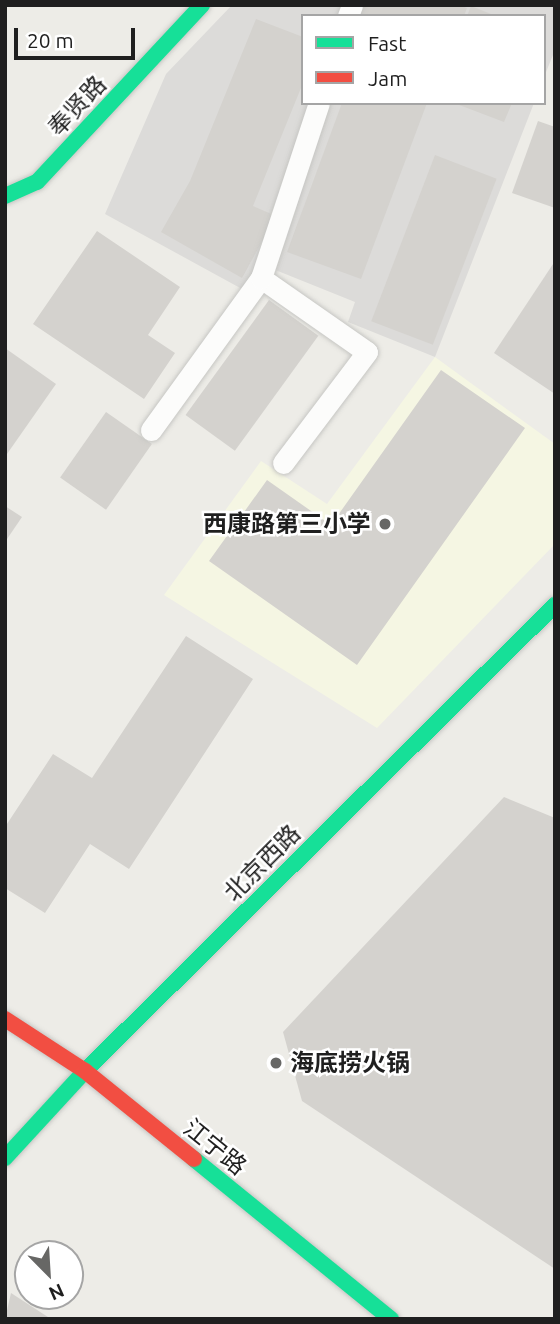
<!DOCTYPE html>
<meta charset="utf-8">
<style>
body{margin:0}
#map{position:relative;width:560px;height:1324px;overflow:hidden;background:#edece7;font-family:Ubuntu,"Noto Sans SC",sans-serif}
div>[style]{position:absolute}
.residential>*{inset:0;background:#dcdbd9}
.education>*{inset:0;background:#f5f6e3}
.building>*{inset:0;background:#d4d2ce;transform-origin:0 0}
.roads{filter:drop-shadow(0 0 2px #c6c6c3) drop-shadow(0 0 2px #c6c6c3)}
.lane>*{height:21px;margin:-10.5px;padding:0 10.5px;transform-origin:10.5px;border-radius:10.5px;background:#fcfcfb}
.fast>*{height:16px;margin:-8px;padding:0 8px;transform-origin:8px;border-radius:8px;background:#16e098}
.jam>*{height:16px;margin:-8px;padding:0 8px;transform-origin:8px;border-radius:8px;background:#f24e42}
.dots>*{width:19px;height:19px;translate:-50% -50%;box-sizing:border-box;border:4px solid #fff;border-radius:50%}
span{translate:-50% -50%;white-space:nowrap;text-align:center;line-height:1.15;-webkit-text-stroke:5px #fff;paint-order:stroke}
.street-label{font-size:24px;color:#1f1f1f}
.poi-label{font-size:24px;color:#1f1f1f;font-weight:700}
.right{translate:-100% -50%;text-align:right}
.left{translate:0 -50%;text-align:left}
.frame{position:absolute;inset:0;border:7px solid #1f1f1f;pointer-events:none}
.legend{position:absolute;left:301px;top:14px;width:245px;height:91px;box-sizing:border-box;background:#fff;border:2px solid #a5a5a5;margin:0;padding:9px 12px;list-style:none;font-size:21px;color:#1f1f1f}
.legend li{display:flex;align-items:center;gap:14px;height:35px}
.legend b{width:35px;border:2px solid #a5a5a5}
.north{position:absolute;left:14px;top:1240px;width:70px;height:70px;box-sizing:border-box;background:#fff;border:2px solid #a5a5a5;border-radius:50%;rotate:156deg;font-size:19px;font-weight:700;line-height:28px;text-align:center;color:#1f1f1f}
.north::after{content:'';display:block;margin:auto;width:24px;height:32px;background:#676765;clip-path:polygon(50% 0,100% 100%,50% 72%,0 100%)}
.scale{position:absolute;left:14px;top:28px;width:121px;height:32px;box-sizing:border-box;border:4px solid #1f1f1f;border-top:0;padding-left:9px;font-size:21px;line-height:24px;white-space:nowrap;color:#1f1f1f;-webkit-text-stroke:5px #fff;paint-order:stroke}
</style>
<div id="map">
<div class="residential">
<div style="clip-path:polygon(232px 5px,555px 7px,555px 50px,544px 77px,544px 16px,303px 16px,303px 103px,534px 103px,435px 357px,348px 322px,355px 302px,258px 263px,242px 289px,105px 214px,166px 74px)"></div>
</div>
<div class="education">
<div style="clip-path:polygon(435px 357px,555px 444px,555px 544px,377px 728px,164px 595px,261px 461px,327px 504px)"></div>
</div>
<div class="building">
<div style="clip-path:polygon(364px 5px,459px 5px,467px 8px,464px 16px,360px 16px)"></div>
<div style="clip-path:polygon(471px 6px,496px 16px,467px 16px)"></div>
<div style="clip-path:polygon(256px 19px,303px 37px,303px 83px,253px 206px,276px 216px,242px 278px,161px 232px,190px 181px)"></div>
<div style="clip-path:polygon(342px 103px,427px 103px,361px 279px,287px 252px)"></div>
<div style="clip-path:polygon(454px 103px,512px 103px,504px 122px)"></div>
<div style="clip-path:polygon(538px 121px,555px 127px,555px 208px,512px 193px)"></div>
<div style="left:435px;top:155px;width:66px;height:178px;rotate:21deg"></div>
<div style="clip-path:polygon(97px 231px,180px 287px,148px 335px,175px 353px,144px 399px,33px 324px)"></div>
<div style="clip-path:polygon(555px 261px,555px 394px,494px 353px)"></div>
<div style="left:269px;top:300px;width:61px;height:142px;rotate:36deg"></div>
<div style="clip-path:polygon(5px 348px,56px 384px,7px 454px,5px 452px)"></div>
<div style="clip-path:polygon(441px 370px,525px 428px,357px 665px,209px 561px,267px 480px,331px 525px)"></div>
<div style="left:106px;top:412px;width:56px;height:80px;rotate:35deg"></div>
<div style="clip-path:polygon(5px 506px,22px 517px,5px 542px)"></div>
<div style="clip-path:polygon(186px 636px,253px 679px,129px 869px,90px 844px,45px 913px,5px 888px,5px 827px,53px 754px,92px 778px)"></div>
<div style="clip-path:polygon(504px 797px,555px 818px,555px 1269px,302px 1101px,283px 1032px)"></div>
<div style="clip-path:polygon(11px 1293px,51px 1319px,5px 1319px)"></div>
</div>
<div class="roads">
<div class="lane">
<div style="left:348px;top:16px;width:12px;rotate:-70deg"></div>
<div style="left:261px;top:278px;width:129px;rotate:34.9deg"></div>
<div style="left:367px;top:352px;width:139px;rotate:127.1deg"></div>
<div style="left:151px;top:430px;width:188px;rotate:-54.1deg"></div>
<div style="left:261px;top:278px;width:184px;rotate:-71.7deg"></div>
</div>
<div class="fast">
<div style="left:5px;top:196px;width:35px;rotate:-24deg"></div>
<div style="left:37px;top:182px;width:242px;rotate:-47deg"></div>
<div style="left:5px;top:1158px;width:118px;rotate:-47.4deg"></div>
<div style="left:85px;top:1071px;width:662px;rotate:-44.76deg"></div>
<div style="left:194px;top:1159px;width:254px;rotate:39.1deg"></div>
</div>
<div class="jam">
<div style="left:5px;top:1019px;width:95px;rotate:33deg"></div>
<div style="left:85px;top:1071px;width:140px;rotate:38.9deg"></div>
</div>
</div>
<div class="dots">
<div style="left:385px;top:524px;background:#676765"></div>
<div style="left:276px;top:1063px;background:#676765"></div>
</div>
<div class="street-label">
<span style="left:77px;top:106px;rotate:-47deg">奉贤路</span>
<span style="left:262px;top:863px;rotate:-45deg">北京西路</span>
<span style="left:215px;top:1147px;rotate:39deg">江宁路</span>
</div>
<div class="poi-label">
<span class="right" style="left:371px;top:524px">西康路第三小学</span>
<span class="left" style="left:290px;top:1063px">海底捞火锅</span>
</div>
<div class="frame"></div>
<ul class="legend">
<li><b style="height:9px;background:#16e098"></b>Fast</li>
<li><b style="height:9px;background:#f24e42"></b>Jam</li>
</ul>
<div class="north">N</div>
<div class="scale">20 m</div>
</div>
